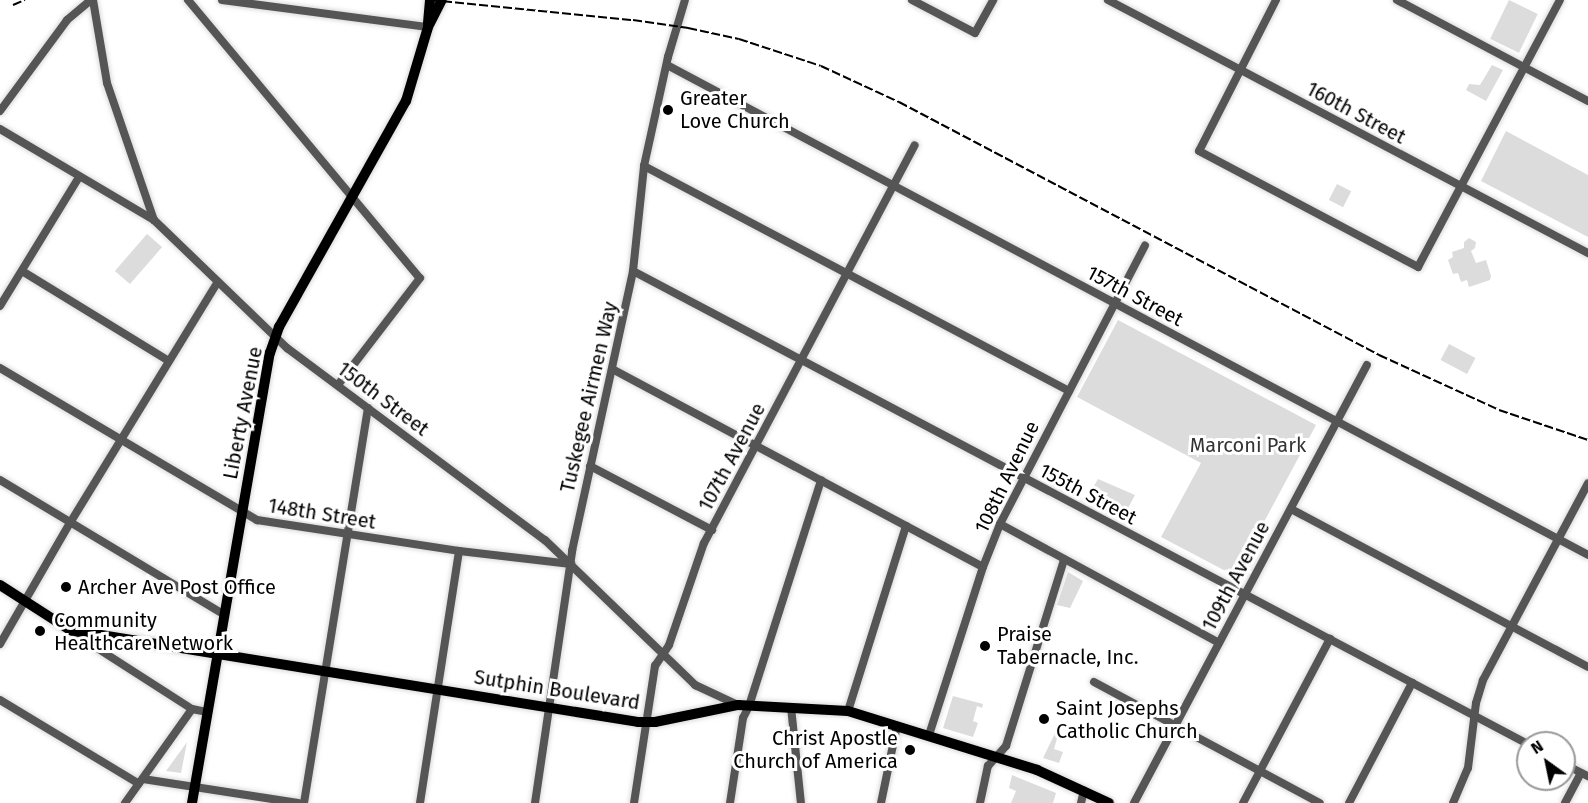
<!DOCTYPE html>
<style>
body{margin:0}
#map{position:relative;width:1588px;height:803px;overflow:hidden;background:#fff;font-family:"Fira Sans",sans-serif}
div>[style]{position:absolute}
.green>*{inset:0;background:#dcdcdc;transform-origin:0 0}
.roads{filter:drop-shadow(0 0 2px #dbdbdb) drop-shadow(0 0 2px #dbdbdb)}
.minor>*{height:8px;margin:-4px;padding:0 4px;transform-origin:4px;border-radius:4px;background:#555}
.major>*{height:10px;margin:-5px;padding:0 5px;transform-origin:5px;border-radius:5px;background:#000}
.rail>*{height:2px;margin-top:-1px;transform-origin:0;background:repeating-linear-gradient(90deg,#000 0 9px,transparent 0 12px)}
.dots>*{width:16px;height:16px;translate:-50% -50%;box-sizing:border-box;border:3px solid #fff;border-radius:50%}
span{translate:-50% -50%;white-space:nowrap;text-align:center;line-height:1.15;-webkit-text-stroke:6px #fff;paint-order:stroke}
.poi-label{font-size:20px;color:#000}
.left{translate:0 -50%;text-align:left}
.right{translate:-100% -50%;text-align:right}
.street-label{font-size:20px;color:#000}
.park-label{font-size:20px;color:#333}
.north{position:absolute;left:1516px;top:731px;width:60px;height:60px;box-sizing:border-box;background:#fff;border:2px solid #999;border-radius:50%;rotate:327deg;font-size:16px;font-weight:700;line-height:24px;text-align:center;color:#000}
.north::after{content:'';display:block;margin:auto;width:21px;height:27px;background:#000;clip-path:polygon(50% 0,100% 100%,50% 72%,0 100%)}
</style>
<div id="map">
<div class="green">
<div style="left:1509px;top:0;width:32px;height:43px;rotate:26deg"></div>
<div style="clip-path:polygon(1492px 65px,1503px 70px,1486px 101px,1466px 90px,1469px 84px,1480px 85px)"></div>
<div style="clip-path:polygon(1506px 131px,1588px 175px,1588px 237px,1481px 181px)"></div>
<div style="left:1337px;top:184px;width:16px;height:18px;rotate:27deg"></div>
<div style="left:147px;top:234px;width:20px;height:49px;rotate:41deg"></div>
<div style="clip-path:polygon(1469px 238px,1476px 242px,1475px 248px,1471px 251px,1476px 263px,1486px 260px,1491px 276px,1490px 280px,1469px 287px,1467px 280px,1461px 282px,1458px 273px,1453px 274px,1448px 260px,1453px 257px,1452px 252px,1464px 248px,1464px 242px)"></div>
<div style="clip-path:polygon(1118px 320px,1316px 425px,1235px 576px,1161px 537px,1201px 463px,1077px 397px)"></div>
<div style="left:1449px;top:344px;width:30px;height:18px;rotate:28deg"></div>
<div style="clip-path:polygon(1098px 479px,1135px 495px,1127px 510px,1091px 491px)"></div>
<div style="clip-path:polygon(1068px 572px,1083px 581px,1070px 608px,1057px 605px)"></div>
<div style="clip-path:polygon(953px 696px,983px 704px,982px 708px,977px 706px,973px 721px,978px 723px,973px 737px,943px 728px)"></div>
<div style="clip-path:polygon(1058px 727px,1060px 728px,1054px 749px,1063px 752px,1059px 763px,1043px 758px)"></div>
<div style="clip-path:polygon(187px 742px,181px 773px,166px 771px)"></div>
<div style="clip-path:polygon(1012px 775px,1056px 793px,1053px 803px,1011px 803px,1016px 791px,1009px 788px)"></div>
</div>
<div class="roads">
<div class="minor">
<div style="left:93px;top:0;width:84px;rotate:80.4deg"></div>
<div style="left:107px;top:83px;width:145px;rotate:71.1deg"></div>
<div style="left:188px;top:0;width:362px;rotate:50.2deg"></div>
<div style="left:420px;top:278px;width:135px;rotate:127.5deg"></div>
<div style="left:222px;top:0;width:208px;rotate:7.5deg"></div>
<div style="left:912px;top:0;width:71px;rotate:27.6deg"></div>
<div style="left:975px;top:33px;width:38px;rotate:-61deg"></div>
<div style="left:1108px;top:0;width:543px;rotate:27.79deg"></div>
<div style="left:1276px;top:0;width:169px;rotate:117deg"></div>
<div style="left:1199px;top:151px;width:248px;rotate:27.9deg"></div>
<div style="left:1418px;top:267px;width:302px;rotate:-62deg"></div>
<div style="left:1397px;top:0;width:216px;rotate:27.9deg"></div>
<div style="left:667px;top:65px;width:1043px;rotate:28.01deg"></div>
<div style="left:0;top:111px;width:113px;rotate:-53.6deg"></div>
<div style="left:67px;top:20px;width:31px;rotate:-40deg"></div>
<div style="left:0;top:129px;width:179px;rotate:30.6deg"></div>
<div style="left:154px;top:220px;width:185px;rotate:43.9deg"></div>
<div style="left:287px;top:348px;width:322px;rotate:36.7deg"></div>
<div style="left:545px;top:540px;width:209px;rotate:44deg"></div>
<div style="left:695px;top:685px;width:47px;rotate:24.9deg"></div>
<div style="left:644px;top:166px;width:481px;rotate:27.9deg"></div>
<div style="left:22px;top:271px;width:172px;rotate:31.5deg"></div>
<div style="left:633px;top:271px;width:1012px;rotate:27.86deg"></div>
<div style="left:0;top:306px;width:151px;rotate:-58.5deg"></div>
<div style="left:0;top:368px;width:299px;rotate:30.6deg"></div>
<div style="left:257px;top:520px;width:204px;rotate:8.7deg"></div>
<div style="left:459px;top:551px;width:113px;rotate:6.6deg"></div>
<div style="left:614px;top:370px;width:418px;rotate:28.1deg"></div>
<div style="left:590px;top:466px;width:138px;rotate:27.7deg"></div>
<div style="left:0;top:480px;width:262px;rotate:31deg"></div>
<div style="left:1291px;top:509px;width:336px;rotate:28deg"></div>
<div style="left:1000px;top:524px;width:249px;rotate:28.5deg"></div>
<div style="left:72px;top:632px;width:143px;rotate:32.7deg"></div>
<div style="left:192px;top:709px;width:16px;rotate:11deg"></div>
<div style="left:0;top:644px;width:140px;rotate:-60deg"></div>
<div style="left:70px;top:523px;width:281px;rotate:-58.5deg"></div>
<div style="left:1094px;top:682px;width:256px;rotate:28.2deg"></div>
<div style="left:0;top:700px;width:162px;rotate:31.1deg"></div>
<div style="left:791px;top:707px;width:97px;rotate:84.1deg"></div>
<div style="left:848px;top:711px;width:194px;rotate:-72.6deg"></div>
<div style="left:929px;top:735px;width:176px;rotate:-72.2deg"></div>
<div style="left:983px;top:567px;width:46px;rotate:-68.4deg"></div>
<div style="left:1000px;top:524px;width:314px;rotate:-62.5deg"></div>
<div style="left:1564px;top:764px;width:27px;rotate:27deg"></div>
<div style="left:143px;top:779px;width:157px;rotate:8.8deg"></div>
<div style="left:125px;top:803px;width:115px;rotate:-54.5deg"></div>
<div style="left:304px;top:803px;width:400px;rotate:-80.8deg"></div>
<div style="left:420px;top:803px;width:255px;rotate:-81.2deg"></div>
<div style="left:535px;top:803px;width:255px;rotate:-81.6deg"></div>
<div style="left:572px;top:551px;width:287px;rotate:-77.7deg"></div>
<div style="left:633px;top:271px;width:106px;rotate:-84deg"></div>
<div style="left:644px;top:166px;width:112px;rotate:-77.6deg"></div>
<div style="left:668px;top:57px;width:59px;rotate:-73.4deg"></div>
<div style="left:634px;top:803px;width:139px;rotate:-81.3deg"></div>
<div style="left:655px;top:666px;width:25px;rotate:-56deg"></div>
<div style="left:669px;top:645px;width:108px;rotate:-71.1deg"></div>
<div style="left:704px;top:543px;width:450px;rotate:-62.1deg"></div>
<div style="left:730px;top:803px;width:86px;rotate:-81.3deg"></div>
<div style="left:743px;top:718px;width:13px;rotate:-63deg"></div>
<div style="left:749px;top:706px;width:237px;rotate:-72.3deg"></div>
<div style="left:881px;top:803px;width:79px;rotate:-78.3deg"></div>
<div style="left:980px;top:803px;width:38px;rotate:-78deg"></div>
<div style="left:988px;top:766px;width:27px;rotate:-48deg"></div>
<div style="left:1006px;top:746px;width:195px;rotate:-72.7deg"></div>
<div style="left:1081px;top:803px;width:13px;rotate:-77deg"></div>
<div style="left:1134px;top:803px;width:496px;rotate:-62deg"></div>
<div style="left:1243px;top:803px;width:186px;rotate:-62.1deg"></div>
<div style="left:1349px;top:803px;width:136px;rotate:-62.3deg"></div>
<div style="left:1453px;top:803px;width:38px;rotate:-67deg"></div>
<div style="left:1468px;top:768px;width:65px;rotate:-83deg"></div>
<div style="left:1476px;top:703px;width:24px;rotate:-73deg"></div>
<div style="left:1483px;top:680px;width:223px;rotate:-61.9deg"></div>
<div style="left:1565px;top:803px;width:34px;rotate:-62deg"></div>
</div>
<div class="major">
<div style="left:428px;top:23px;width:23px;rotate:-85deg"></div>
<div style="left:0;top:585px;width:83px;rotate:32.7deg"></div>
<div style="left:70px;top:630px;width:575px;rotate:9.2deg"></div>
<div style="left:638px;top:722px;width:17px"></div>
<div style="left:655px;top:722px;width:85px;rotate:-11.6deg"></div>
<div style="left:738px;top:705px;width:110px;rotate:3.1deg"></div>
<div style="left:848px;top:711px;width:198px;rotate:17.3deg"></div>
<div style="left:1037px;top:770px;width:79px;rotate:24.6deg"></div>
<div style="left:192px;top:803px;width:457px;rotate:-80.2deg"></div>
<div style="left:270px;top:353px;width:28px;rotate:-71deg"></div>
<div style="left:279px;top:327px;width:259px;rotate:-60.7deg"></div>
<div style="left:406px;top:101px;width:77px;rotate:-73.4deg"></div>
<div style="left:428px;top:27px;width:30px;rotate:-63deg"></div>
</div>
</div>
<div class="rail">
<div style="left:431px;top:0;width:203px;rotate:5.7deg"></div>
<div style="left:633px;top:20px;width:56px;rotate:8.3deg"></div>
<div style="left:688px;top:28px;width:52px;rotate:12.2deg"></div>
<div style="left:739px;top:39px;width:86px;rotate:18.2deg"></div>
<div style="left:821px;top:66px;width:86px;rotate:24.8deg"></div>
<div style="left:899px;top:102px;width:543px;rotate:27.79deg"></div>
<div style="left:1379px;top:355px;width:132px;rotate:24.6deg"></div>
<div style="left:1499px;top:410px;width:94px;rotate:18.6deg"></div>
<div style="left:13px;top:5px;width:13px;rotate:-23deg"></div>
</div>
<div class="dots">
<div style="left:668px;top:110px;background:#000"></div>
<div style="left:66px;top:587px;background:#000"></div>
<div style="left:40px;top:631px;background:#000"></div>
<div style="left:985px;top:646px;background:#000"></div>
<div style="left:1044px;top:719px;background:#000"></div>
<div style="left:910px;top:750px;background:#000"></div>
</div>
<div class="poi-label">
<span class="left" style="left:680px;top:110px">Greater<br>Love Church</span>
<span class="left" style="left:78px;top:587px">Archer Ave Post Office</span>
<span class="left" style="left:54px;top:632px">Community<br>Healthcare Network</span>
<span class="left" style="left:997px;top:646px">Praise<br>Tabernacle, Inc.</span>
<span class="left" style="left:1056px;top:720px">Saint Josephs<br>Catholic Church</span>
<span class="right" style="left:898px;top:750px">Christ Apostle<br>Church of America</span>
</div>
<div class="street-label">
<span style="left:1356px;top:113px;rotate:28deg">160th Street</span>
<span style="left:1135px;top:296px;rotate:28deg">157th Street</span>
<span style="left:589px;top:397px;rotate:-77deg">Tuskegee Airmen Way</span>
<span style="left:383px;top:399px;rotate:37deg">150th Street</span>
<span style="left:243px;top:413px;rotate:-79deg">Liberty Avenue</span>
<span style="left:732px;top:457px;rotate:-62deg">107th Avenue</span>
<span style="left:1007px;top:477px;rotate:-64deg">108th Avenue</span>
<span style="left:1088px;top:494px;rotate:28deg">155th Street</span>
<span style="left:322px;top:514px;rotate:9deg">148th Street</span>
<span style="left:1236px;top:576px;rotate:-62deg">109th Avenue</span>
<span style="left:557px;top:690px;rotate:9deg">Sutphin Boulevard</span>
</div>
<div class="park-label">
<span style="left:1248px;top:445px">Marconi Park</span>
</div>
<div class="north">N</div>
</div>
